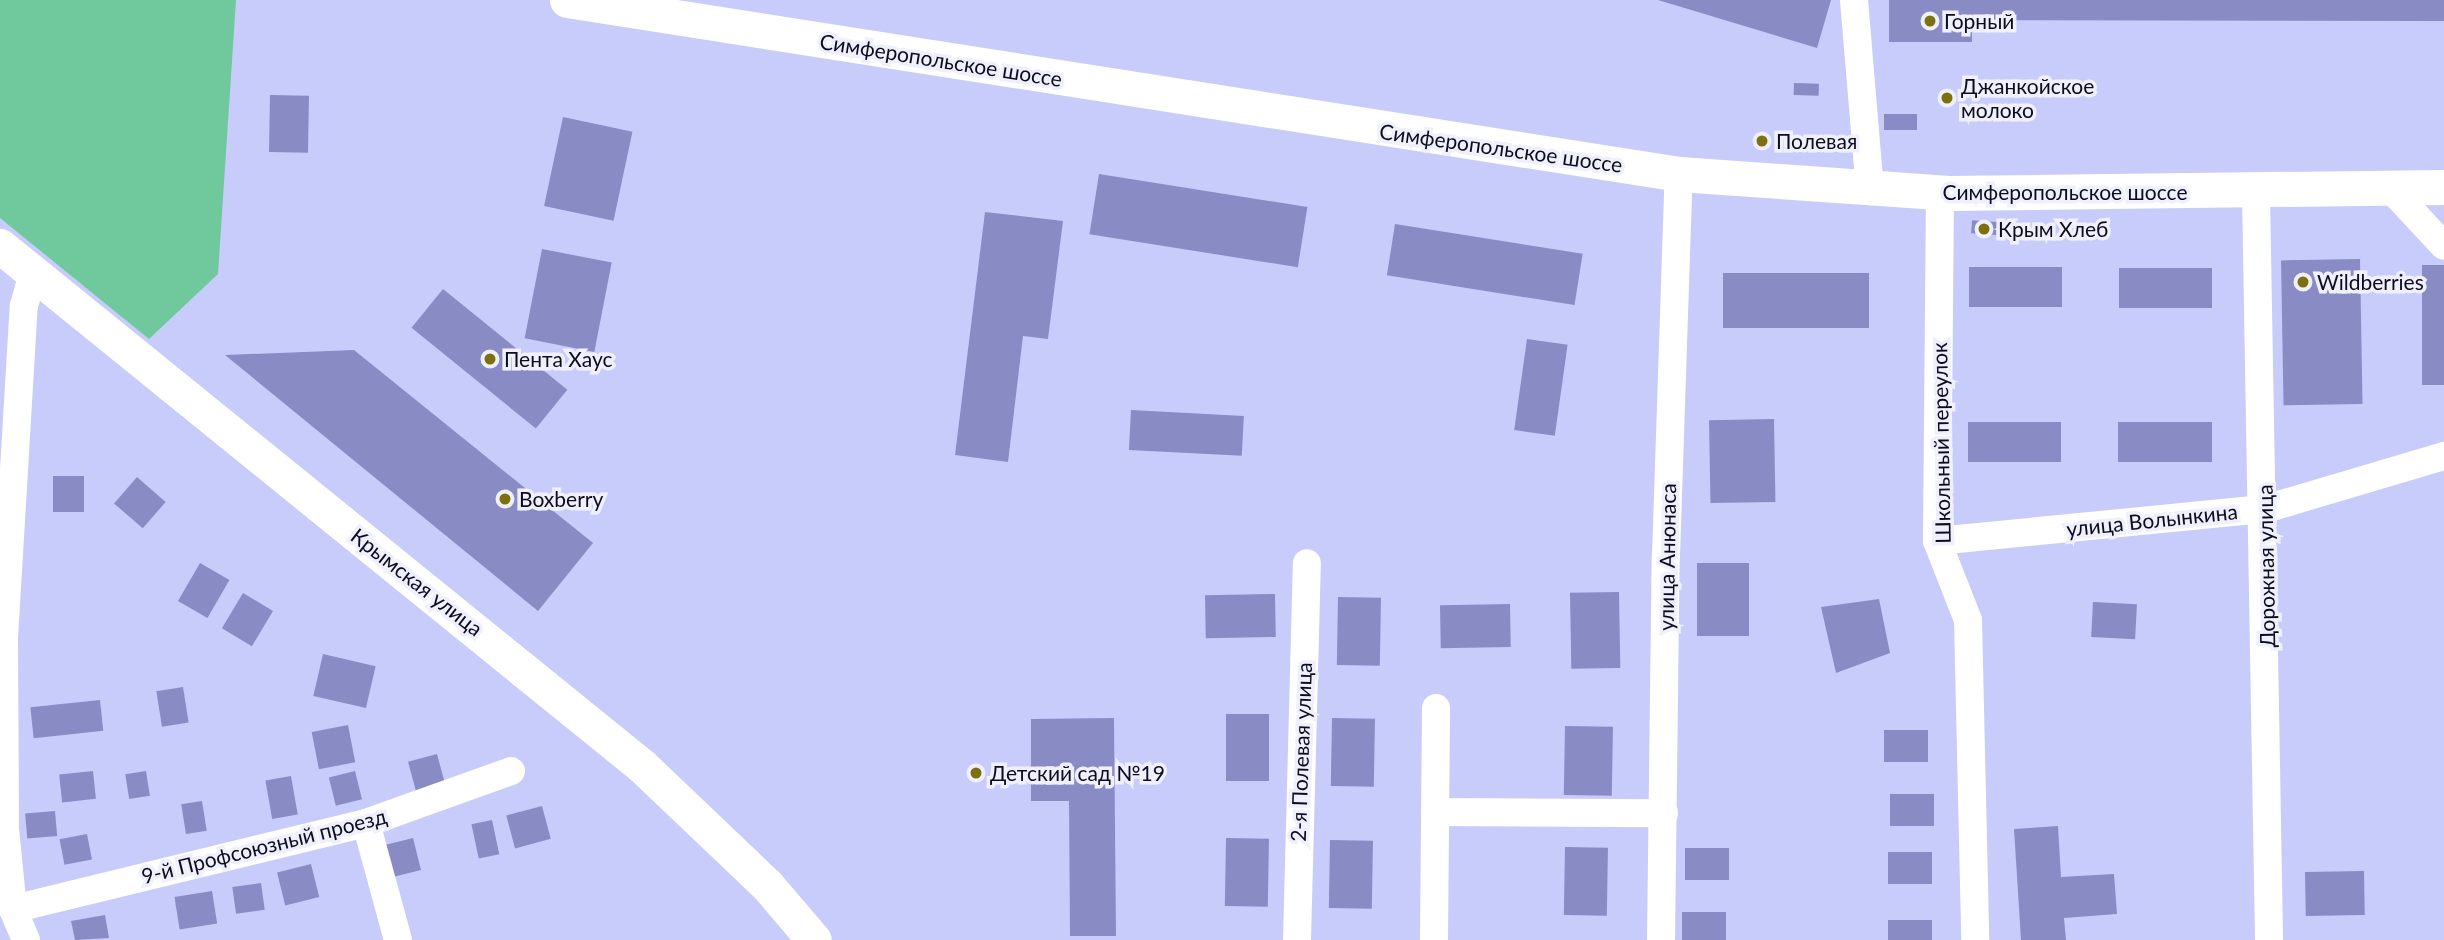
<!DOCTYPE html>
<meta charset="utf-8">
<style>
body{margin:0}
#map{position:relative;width:2444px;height:940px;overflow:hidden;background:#c8ccfb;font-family:Lato,sans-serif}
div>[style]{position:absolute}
.green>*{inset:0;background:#70c89d}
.building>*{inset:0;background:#898cc4;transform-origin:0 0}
.minor>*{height:28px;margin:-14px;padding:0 14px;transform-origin:14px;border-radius:14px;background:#fff}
.major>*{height:35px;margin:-17.5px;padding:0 17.5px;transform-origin:17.5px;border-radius:17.5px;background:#fff}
.dots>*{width:19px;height:19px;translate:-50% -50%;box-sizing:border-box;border:4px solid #eff0fc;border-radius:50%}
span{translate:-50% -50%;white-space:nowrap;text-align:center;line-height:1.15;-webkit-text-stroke:7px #eff0fc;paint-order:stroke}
.poi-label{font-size:21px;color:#0c0c20}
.left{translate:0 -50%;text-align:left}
.street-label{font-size:21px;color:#0c0c20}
</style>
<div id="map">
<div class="green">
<div style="clip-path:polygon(0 0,236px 0,218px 274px,149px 339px,0 218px)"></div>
</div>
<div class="building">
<div style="clip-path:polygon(1658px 0,1831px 0,1817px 48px)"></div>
<div style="clip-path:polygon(1889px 0,2444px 0,2444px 21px,1972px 20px,1972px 42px,1889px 42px)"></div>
<div style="left:1794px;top:83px;width:25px;height:12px;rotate:2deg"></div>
<div style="left:1942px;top:91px;width:9px;height:13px"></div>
<div style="left:270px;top:95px;width:39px;height:57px;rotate:1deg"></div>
<div style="left:1884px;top:114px;width:33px;height:16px"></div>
<div style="left:563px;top:117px;width:71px;height:91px;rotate:12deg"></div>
<div style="left:1099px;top:174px;width:211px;height:61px;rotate:9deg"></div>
<div style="clip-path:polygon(985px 212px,1063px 221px,1048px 339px,1023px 336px,1008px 462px,955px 455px)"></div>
<div style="left:1997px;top:222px;width:13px;height:25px;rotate:94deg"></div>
<div style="left:1395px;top:224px;width:190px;height:52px;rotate:9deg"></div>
<div style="left:542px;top:249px;width:71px;height:91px;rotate:11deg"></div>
<div style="left:2360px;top:259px;width:145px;height:79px;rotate:89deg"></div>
<div style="left:2444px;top:265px;width:120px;height:22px;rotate:90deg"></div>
<div style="left:1969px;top:267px;width:93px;height:40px"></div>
<div style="left:2119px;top:268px;width:93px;height:40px"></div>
<div style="left:1869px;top:273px;width:55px;height:146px;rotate:90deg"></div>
<div style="left:443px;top:289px;width:160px;height:50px;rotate:39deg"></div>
<div style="left:1527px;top:339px;width:41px;height:92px;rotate:8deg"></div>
<div style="clip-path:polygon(354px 350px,593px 543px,538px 611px,225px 355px)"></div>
<div style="left:1131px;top:410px;width:113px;height:40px;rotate:3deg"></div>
<div style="left:1774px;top:419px;width:83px;height:65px;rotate:89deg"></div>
<div style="left:1968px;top:422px;width:93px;height:40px"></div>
<div style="left:2118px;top:422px;width:94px;height:40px"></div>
<div style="left:53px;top:476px;width:31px;height:36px"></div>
<div style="left:137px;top:477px;width:38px;height:35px;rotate:41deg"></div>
<div style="left:200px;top:563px;width:34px;height:44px;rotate:30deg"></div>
<div style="left:1749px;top:563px;width:73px;height:52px;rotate:90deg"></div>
<div style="left:1619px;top:592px;width:76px;height:49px;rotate:89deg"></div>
<div style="left:243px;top:593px;width:35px;height:41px;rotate:31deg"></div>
<div style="left:1275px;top:594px;width:43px;height:70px;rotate:89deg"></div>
<div style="left:1338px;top:597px;width:43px;height:68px;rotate:1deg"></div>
<div style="clip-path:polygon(1879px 599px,1890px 653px,1836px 673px,1821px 607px)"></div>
<div style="left:2093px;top:602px;width:44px;height:35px;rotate:3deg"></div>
<div style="left:1510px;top:604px;width:43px;height:70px;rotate:89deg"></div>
<div style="left:323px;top:654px;width:54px;height:43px;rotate:13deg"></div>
<div style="left:183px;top:687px;width:36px;height:27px;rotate:81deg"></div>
<div style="left:100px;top:700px;width:31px;height:70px;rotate:84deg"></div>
<div style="left:1226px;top:714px;width:43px;height:67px"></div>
<div style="clip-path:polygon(1114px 718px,1116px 936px,1070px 936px,1069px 801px,1031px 801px,1031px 719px)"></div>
<div style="left:1332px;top:718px;width:43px;height:68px;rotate:1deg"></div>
<div style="left:348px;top:725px;width:38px;height:37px;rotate:79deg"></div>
<div style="left:1565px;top:726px;width:48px;height:69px;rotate:1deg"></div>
<div style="left:1884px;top:730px;width:44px;height:32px"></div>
<div style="left:437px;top:754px;width:34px;height:30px;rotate:75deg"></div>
<div style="left:93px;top:771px;width:28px;height:34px;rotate:84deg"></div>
<div style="left:146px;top:771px;width:25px;height:21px;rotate:81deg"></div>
<div style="left:355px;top:771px;width:29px;height:27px;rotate:76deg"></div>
<div style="left:291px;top:776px;width:39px;height:26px;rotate:80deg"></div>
<div style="left:1890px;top:794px;width:44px;height:32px"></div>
<div style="left:202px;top:801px;width:30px;height:21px;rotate:81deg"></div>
<div style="left:542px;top:806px;width:34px;height:37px;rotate:75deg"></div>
<div style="left:55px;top:811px;width:25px;height:30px;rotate:85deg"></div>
<div style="left:492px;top:820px;width:35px;height:21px;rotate:78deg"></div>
<div style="clip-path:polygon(2058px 826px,2061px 877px,2114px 874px,2117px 914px,2064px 918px,2066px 940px,2021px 940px,2014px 829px)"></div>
<div style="left:87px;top:834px;width:26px;height:28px;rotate:79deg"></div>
<div style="left:413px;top:838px;width:33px;height:29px;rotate:76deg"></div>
<div style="left:1226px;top:838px;width:43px;height:68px;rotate:1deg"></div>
<div style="left:1330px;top:840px;width:43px;height:68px;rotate:1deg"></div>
<div style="left:1565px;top:847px;width:43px;height:68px;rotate:1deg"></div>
<div style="left:1685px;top:848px;width:44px;height:32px"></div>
<div style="left:1888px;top:852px;width:44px;height:32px"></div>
<div style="left:311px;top:864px;width:34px;height:35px;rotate:76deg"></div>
<div style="left:2364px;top:871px;width:44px;height:59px;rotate:89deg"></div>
<div style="left:261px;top:883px;width:27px;height:29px;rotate:82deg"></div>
<div style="left:212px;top:891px;width:33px;height:38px;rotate:81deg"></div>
<div style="left:1682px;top:912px;width:44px;height:28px"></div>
<div style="clip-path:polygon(105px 915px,109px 938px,75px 940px,71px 921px)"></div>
<div style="left:1888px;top:920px;width:44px;height:20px"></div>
</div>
<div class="minor">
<div style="left:1854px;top:0;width:192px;rotate:85.2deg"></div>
<div style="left:2390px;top:188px;width:79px;rotate:47deg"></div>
<div style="left:1940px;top:192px;width:349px;rotate:90.5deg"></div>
<div style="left:1937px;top:541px;width:85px;rotate:68.6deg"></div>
<div style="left:1968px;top:620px;width:320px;rotate:88.7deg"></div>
<div style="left:2256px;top:193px;width:747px;rotate:89deg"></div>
<div style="left:1937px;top:541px;width:330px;rotate:-5.6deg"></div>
<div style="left:2265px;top:509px;width:187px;rotate:-16.5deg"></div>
<div style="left:1435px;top:812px;width:229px;rotate:0.3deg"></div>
<div style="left:366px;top:823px;width:121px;rotate:74.7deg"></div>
<div style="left:13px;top:909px;width:363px;rotate:-13.7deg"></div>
<div style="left:366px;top:823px;width:154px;rotate:-19.7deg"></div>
<div style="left:26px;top:940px;width:34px;rotate:-113deg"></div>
<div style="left:13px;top:909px;width:80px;rotate:-95.7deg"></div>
<div style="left:5px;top:829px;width:191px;rotate:-90.3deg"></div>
<div style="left:4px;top:638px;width:333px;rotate:-86.6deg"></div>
<div style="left:24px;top:306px;width:34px;rotate:-75deg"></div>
<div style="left:1297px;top:940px;width:377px;rotate:-88.5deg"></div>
<div style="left:1434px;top:940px;width:232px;rotate:-89.5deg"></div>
<div style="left:1661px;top:940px;width:384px;rotate:-89.3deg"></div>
<div style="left:1666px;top:556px;width:382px;rotate:-88.1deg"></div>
</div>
<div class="major">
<div style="left:567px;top:0;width:1126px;rotate:8.89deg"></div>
<div style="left:1679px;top:174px;width:270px;rotate:4deg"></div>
<div style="left:1948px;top:193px;width:496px;rotate:-0.7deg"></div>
<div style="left:0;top:246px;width:826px;rotate:39.01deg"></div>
<div style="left:642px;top:766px;width:173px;rotate:43.6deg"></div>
<div style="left:767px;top:885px;width:72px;rotate:49.5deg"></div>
</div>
<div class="dots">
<div style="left:1930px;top:21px;background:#7c700f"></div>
<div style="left:1947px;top:98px;background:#7c700f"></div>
<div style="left:1762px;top:141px;background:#7c700f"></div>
<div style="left:1984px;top:229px;background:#7c700f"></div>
<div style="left:2303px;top:282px;background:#7c700f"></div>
<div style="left:490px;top:359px;background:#7c700f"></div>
<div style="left:505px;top:499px;background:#7c700f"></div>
<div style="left:976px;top:773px;background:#7c700f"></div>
</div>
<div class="poi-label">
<span class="left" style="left:1944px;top:21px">Горный</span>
<span class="left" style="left:1961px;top:98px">Джанкойское<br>молоко</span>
<span class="left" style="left:1776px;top:141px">Полевая</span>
<span class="left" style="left:1998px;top:229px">Крым Хлеб</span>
<span class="left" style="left:2317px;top:282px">Wildberries</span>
<span class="left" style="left:504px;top:359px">Пента Хаус</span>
<span class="left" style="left:519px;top:499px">Boxberry</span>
<span class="left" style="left:990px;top:773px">Детский сад №19</span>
</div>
<div class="street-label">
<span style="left:941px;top:60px;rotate:9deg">Симферопольское шоссе</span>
<span style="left:1501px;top:148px;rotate:8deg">Симферопольское шоссе</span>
<span style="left:2065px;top:192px">Симферопольское шоссе</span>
<span style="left:1941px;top:443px;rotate:-91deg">Школьный переулок</span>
<span style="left:2152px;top:520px;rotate:-6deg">улица Волынкина</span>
<span style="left:1667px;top:557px;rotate:-89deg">улица Анюнаса</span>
<span style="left:2266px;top:566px;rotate:-91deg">Дорожная улица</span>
<span style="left:417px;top:582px;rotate:38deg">Крымская улица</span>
<span style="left:1301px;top:752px;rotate:-88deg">2-я Полевая улица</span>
<span style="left:264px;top:846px;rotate:-14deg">9-й Профсоюзный проезд</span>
</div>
</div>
